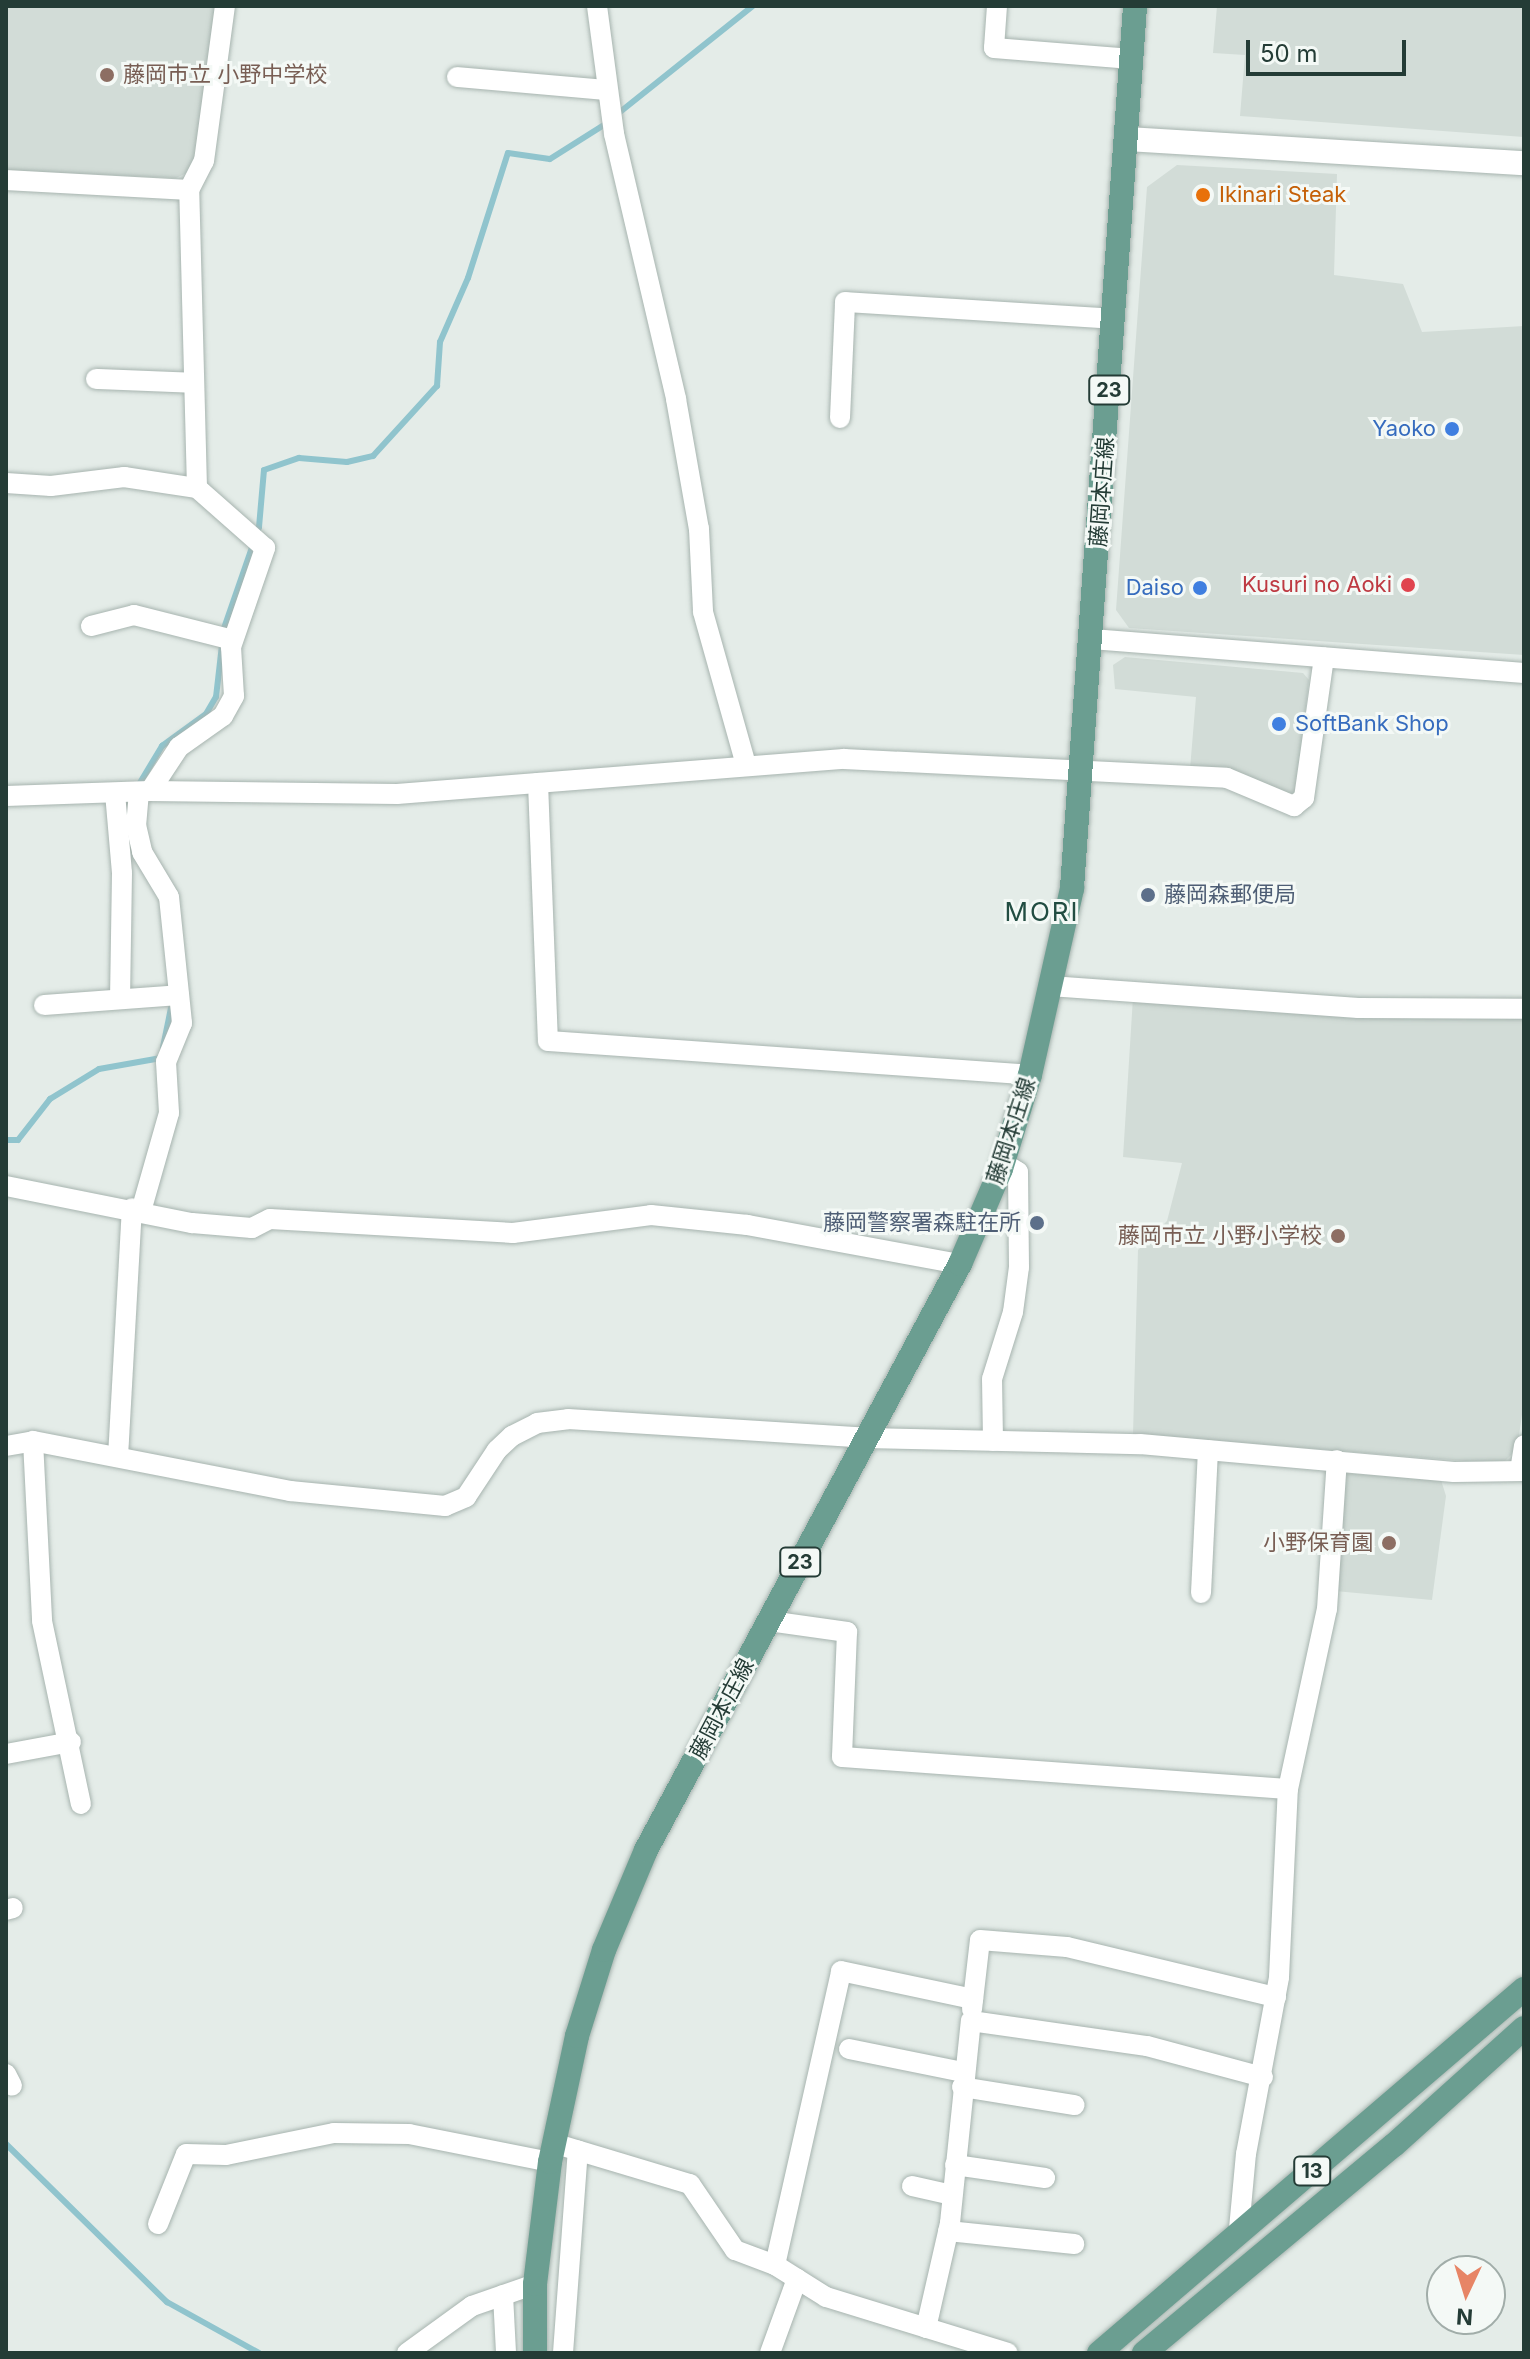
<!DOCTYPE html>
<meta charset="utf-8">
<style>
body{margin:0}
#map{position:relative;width:1530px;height:2359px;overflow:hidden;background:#e4ece8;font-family:Inter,"Noto Sans JP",sans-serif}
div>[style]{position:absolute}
.built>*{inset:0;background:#d2dcd7}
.stream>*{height:6px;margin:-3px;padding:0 3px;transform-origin:3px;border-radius:3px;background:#90c4cd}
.roads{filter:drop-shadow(0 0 2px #a7b4af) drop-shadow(0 0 2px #a7b4af)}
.street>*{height:20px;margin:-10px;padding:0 10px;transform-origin:10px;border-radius:10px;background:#fff}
.secondary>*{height:24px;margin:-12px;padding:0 12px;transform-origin:12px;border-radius:12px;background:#fff}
.primary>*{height:24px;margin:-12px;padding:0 12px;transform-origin:12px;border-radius:12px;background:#6b9e91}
.dots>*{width:22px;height:22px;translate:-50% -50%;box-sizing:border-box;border:4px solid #f4f9f6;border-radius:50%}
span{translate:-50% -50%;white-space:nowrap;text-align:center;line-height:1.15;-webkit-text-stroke:6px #f4f9f6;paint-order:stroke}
.shield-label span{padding:2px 6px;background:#f4f9f6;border:2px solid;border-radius:6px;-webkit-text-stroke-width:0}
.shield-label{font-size:20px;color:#243c36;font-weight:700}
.education-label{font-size:22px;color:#785e54}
.left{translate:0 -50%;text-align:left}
.right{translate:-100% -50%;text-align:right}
.food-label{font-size:22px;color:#c56008}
.shop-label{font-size:22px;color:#366cbe}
.street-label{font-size:22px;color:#243c36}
.health-label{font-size:22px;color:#be3a42}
.service-label{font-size:22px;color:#4e5e75}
.quarter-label{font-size:26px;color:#224d42;letter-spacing:2px}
.frame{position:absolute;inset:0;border:8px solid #243c36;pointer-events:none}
.north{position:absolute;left:1426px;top:2255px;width:80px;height:80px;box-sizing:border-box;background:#f4f9f6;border:2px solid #a1ada9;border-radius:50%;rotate:184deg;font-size:22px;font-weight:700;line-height:32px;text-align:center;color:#243c36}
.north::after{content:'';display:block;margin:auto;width:28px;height:36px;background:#e78566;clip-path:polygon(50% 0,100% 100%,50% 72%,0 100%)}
.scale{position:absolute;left:1246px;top:40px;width:160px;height:36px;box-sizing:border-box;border:4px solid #243c36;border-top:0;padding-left:10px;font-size:24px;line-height:28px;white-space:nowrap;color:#243c36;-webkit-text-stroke:6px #f4f9f6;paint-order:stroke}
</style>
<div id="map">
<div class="built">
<div style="clip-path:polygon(6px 6px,216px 6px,200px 143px,191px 171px,176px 178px,6px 171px)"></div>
<div style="clip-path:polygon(1217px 6px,1524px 6px,1524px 137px,1240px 116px,1245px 55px,1213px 53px)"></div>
<div style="clip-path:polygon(1177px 165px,1337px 174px,1334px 275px,1403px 284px,1422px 332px,1524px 326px,1524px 655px,1129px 628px,1116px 610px,1147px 187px)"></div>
<div style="clip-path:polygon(1125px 657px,1303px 673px,1309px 680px,1296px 791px,1287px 795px,1190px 769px,1196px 697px,1115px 689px,1113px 665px)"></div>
<div style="clip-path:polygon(1133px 997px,1524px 1016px,1524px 1401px,1517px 1449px,1502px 1464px,1133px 1434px,1138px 1250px,1167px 1221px,1182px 1163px,1123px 1157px)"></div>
<div style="clip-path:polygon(1342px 1473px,1441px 1480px,1446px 1496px,1432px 1600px,1335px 1591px)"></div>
</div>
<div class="stream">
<div style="left:615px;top:116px;width:176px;rotate:-38.6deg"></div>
<div style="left:222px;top:634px;width:113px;rotate:-70.9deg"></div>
<div style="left:259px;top:527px;width:57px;rotate:-85deg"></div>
<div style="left:264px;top:470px;width:37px;rotate:-19deg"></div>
<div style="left:299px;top:458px;width:48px;rotate:4.8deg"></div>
<div style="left:347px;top:462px;width:27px;rotate:-13deg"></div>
<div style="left:373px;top:456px;width:95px;rotate:-47.6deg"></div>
<div style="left:437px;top:386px;width:44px;rotate:-86.1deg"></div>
<div style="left:440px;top:342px;width:70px;rotate:-66.4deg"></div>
<div style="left:468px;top:278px;width:131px;rotate:-72.3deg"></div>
<div style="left:508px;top:153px;width:42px;rotate:8.1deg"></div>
<div style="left:550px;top:159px;width:67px;rotate:-32.3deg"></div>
<div style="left:138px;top:786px;width:47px;rotate:-59deg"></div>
<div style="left:162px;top:746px;width:54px;rotate:-36deg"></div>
<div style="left:206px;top:714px;width:20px;rotate:-60deg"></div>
<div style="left:216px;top:697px;width:52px;rotate:-83.4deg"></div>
<div style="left:163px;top:1047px;width:45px;rotate:-78.4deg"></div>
<div style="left:6px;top:1140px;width:12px"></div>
<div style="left:18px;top:1140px;width:52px;rotate:-52deg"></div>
<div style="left:50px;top:1099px;width:57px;rotate:-31.5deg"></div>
<div style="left:99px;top:1069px;width:63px;rotate:-10.1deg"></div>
<div style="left:6px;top:2144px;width:226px;rotate:44.5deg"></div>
<div style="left:167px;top:2302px;width:105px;rotate:29deg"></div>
</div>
<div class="roads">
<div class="street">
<div style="left:597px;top:6px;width:129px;rotate:82.4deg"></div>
<div style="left:614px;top:134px;width:272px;rotate:76.8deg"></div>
<div style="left:676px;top:399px;width:132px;rotate:80deg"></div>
<div style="left:699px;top:529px;width:83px;rotate:87.2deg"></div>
<div style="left:703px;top:612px;width:159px;rotate:74.3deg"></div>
<div style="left:997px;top:6px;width:42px;rotate:94.1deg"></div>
<div style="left:994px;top:48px;width:138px;rotate:4.6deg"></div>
<div style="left:457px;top:77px;width:151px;rotate:5deg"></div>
<div style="left:6px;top:180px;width:183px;rotate:3.1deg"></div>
<div style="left:96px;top:379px;width:98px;rotate:2.3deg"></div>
<div style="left:840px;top:418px;width:116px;rotate:-87.5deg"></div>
<div style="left:845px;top:302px;width:270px;rotate:3.6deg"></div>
<div style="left:6px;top:483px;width:45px;rotate:3.8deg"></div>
<div style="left:51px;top:486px;width:74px;rotate:-7deg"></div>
<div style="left:124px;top:477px;width:74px;rotate:8.6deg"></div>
<div style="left:91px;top:626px;width:44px;rotate:-14.3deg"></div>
<div style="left:134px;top:615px;width:102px;rotate:14.2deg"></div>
<div style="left:1092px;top:639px;width:433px;rotate:4.5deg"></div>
<div style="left:538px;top:783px;width:258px;rotate:87.8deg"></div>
<div style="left:548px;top:1041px;width:483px;rotate:4deg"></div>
<div style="left:150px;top:791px;width:53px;rotate:-56.6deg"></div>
<div style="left:179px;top:747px;width:54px;rotate:-35.2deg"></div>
<div style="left:223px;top:716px;width:23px;rotate:-61deg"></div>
<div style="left:234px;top:696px;width:49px;rotate:-93.5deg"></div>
<div style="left:231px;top:647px;width:105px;rotate:-71deg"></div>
<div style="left:265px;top:548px;width:91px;rotate:-138.6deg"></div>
<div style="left:197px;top:488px;width:298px;rotate:-91.5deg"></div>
<div style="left:189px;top:190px;width:33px;rotate:-63deg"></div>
<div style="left:204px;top:161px;width:156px;rotate:-82.3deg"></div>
<div style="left:139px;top:792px;width:33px;rotate:95deg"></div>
<div style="left:136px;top:825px;width:28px;rotate:77deg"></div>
<div style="left:142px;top:852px;width:52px;rotate:59deg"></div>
<div style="left:169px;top:897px;width:127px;rotate:84.1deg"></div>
<div style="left:182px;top:1023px;width:42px;rotate:112.3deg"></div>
<div style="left:166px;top:1062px;width:51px;rotate:86.6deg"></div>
<div style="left:169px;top:1113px;width:102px;rotate:105.9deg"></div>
<div style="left:115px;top:793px;width:80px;rotate:85deg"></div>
<div style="left:122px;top:873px;width:126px;rotate:90.9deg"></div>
<div style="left:6px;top:796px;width:144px;rotate:-2deg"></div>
<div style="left:150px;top:791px;width:247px;rotate:0.7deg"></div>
<div style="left:397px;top:794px;width:448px;rotate:-4.5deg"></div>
<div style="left:844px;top:759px;width:383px;rotate:2.8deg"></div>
<div style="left:1227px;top:778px;width:73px;rotate:22.7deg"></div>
<div style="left:1294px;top:806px;width:13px;rotate:-39deg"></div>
<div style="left:1304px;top:798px;width:142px;rotate:-81.9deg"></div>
<div style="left:1050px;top:986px;width:309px;rotate:4.1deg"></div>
<div style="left:1358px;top:1008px;width:166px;rotate:0.3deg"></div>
<div style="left:44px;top:1005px;width:135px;rotate:-4.2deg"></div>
<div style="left:6px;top:1186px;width:190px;rotate:11.3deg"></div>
<div style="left:192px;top:1223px;width:60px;rotate:4.8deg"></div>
<div style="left:252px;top:1228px;width:20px;rotate:-27deg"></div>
<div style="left:270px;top:1219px;width:243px;rotate:3.3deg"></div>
<div style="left:513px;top:1233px;width:139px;rotate:-7.4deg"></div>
<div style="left:651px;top:1215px;width:97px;rotate:5.9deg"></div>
<div style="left:747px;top:1225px;width:217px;rotate:10.4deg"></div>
<div style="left:33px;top:1441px;width:180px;rotate:87.1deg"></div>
<div style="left:42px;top:1621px;width:187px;rotate:78deg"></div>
<div style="left:993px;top:1441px;width:62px;rotate:-90.9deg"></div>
<div style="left:992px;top:1379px;width:70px;rotate:-72.6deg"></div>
<div style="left:1013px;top:1312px;width:45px;rotate:-82.4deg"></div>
<div style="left:1019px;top:1267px;width:95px;rotate:-90.6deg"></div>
<div style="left:1018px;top:1172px;width:19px;rotate:-148deg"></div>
<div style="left:6px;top:1446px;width:27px;rotate:-10deg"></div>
<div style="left:33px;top:1441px;width:262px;rotate:11deg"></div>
<div style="left:290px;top:1491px;width:156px;rotate:5.5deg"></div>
<div style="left:445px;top:1506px;width:23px;rotate:-23deg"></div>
<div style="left:466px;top:1497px;width:56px;rotate:-56.6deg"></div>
<div style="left:497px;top:1450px;width:21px;rotate:-43deg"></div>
<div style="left:512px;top:1436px;width:28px;rotate:-27deg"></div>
<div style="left:537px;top:1423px;width:31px;rotate:-7deg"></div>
<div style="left:568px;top:1419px;width:299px;rotate:3.6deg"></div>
<div style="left:866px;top:1438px;width:274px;rotate:1.3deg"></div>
<div style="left:1140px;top:1444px;width:315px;rotate:5.1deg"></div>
<div style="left:1454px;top:1472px;width:70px;rotate:-0.8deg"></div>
<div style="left:118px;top:1457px;width:249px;rotate:-86.8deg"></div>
<div style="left:1520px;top:1471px;width:26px;rotate:-81deg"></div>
<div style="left:1201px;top:1593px;width:143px;rotate:-87.2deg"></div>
<div style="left:769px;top:1621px;width:79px;rotate:8deg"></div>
<div style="left:847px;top:1632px;width:125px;rotate:92.3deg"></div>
<div style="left:842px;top:1757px;width:447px;rotate:4.1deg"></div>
<div style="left:6px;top:1754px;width:66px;rotate:-10.5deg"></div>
<div style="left:6px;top:1910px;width:7px;rotate:-16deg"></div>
<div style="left:972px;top:2009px;width:69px;rotate:-83.4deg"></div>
<div style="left:980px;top:1940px;width:87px;rotate:4.6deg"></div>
<div style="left:1067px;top:1947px;width:215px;rotate:13.5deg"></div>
<div style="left:849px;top:2049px;width:116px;rotate:11.4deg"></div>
<div style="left:6px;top:2074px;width:13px;rotate:63deg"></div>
<div style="left:962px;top:2087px;width:114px;rotate:9.1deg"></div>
<div style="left:553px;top:2143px;width:143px;rotate:16.7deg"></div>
<div style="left:690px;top:2184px;width:80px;rotate:55.7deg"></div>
<div style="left:735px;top:2250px;width:43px;rotate:20.6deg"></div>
<div style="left:775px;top:2265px;width:60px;rotate:32.1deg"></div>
<div style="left:826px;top:2297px;width:190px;rotate:17.1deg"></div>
<div style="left:955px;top:2165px;width:91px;rotate:8.2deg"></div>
<div style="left:912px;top:2186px;width:41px;rotate:12.7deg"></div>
<div style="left:158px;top:2224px;width:75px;rotate:-68.2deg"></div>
<div style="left:186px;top:2154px;width:40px;rotate:1.4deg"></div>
<div style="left:226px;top:2155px;width:110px;rotate:-11.5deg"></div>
<div style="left:334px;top:2133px;width:75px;rotate:0.8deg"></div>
<div style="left:409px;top:2134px;width:144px;rotate:11.2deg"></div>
<div style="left:1239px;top:2229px;width:75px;rotate:-84.7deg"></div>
<div style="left:1246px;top:2154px;width:180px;rotate:-79.4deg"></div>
<div style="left:1279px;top:1977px;width:188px;rotate:-87.3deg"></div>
<div style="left:1288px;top:1789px;width:184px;rotate:-77.8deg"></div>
<div style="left:1327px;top:1609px;width:149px;rotate:-86.2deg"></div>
<div style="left:948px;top:2231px;width:127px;rotate:5.9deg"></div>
<div style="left:775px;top:2265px;width:301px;rotate:-77.3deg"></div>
<div style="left:841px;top:1971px;width:135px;rotate:12deg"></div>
<div style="left:503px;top:2295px;width:58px;rotate:87deg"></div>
<div style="left:926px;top:2328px;width:108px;rotate:-77.1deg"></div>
<div style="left:950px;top:2223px;width:203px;rotate:-84.1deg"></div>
<div style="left:971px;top:2021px;width:178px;rotate:8.1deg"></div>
<div style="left:1147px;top:2046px;width:120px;rotate:15deg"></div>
<div style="left:407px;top:2353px;width:80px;rotate:-35.9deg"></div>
<div style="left:472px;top:2306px;width:67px;rotate:-19.2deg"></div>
<div style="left:563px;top:2353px;width:203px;rotate:-85.8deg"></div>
<div style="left:770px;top:2353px;width:79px;rotate:-70deg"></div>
</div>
<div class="secondary">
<div style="left:1127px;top:139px;width:398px;rotate:3.5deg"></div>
</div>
<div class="primary">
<div style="left:535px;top:2353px;width:69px;rotate:-90deg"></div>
<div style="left:535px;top:2284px;width:123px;rotate:-83deg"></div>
<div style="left:550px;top:2162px;width:129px;rotate:-77.9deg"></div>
<div style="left:577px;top:2036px;width:90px;rotate:-72.6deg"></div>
<div style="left:604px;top:1950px;width:108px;rotate:-67.2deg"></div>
<div style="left:646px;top:1850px;width:665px;rotate:-61.82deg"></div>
<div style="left:960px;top:1264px;width:103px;rotate:-66.7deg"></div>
<div style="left:1001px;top:1169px;width:98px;rotate:-72.9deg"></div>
<div style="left:1030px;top:1075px;width:192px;rotate:-77.3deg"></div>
<div style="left:1072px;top:888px;width:884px;rotate:-85.91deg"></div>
<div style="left:1099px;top:2353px;width:560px;rotate:-40.58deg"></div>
<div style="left:1144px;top:2353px;width:325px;rotate:-39.8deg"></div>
<div style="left:1394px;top:2145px;width:175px;rotate:-42deg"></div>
</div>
</div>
<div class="dots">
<div style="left:107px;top:75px;background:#8d6e63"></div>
<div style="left:1203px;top:195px;background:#e8710a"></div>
<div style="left:1452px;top:429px;background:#3f7fe0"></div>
<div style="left:1408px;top:585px;background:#e0444e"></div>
<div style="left:1200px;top:588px;background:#3f7fe0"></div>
<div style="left:1279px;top:724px;background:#3f7fe0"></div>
<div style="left:1148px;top:895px;background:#5c6f8a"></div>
<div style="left:1037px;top:1223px;background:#5c6f8a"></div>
<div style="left:1338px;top:1236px;background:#8d6e63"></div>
<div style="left:1389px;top:1543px;background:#8d6e63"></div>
</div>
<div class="shield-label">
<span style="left:1109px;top:390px">23</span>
<span style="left:800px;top:1562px">23</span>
<span style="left:1312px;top:2171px">13</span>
</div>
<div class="education-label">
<span class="left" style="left:123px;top:75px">藤岡市立 小野中学校</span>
<span class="right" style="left:1322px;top:1236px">藤岡市立 小野小学校</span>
<span class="right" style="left:1373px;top:1543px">小野保育園</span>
</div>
<div class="food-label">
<span class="left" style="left:1219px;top:195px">Ikinari Steak</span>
</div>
<div class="shop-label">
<span class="right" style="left:1436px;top:429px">Yaoko</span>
<span class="right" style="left:1184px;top:588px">Daiso</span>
<span class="left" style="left:1295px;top:724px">SoftBank Shop</span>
</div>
<div class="street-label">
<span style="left:1102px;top:492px;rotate:-86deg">藤岡本庄線</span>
<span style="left:1011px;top:1131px;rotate:-72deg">藤岡本庄線</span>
<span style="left:722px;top:1709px;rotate:-62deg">藤岡本庄線</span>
</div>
<div class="health-label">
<span class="right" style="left:1392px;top:585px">Kusuri no Aoki</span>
</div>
<div class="service-label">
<span class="left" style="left:1164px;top:895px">藤岡森郵便局</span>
<span class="right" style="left:1021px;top:1223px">藤岡警察署森駐在所</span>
</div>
<div class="quarter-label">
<span style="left:1042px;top:912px">MORI</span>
</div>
<div class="frame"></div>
<div class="north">N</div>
<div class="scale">50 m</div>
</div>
